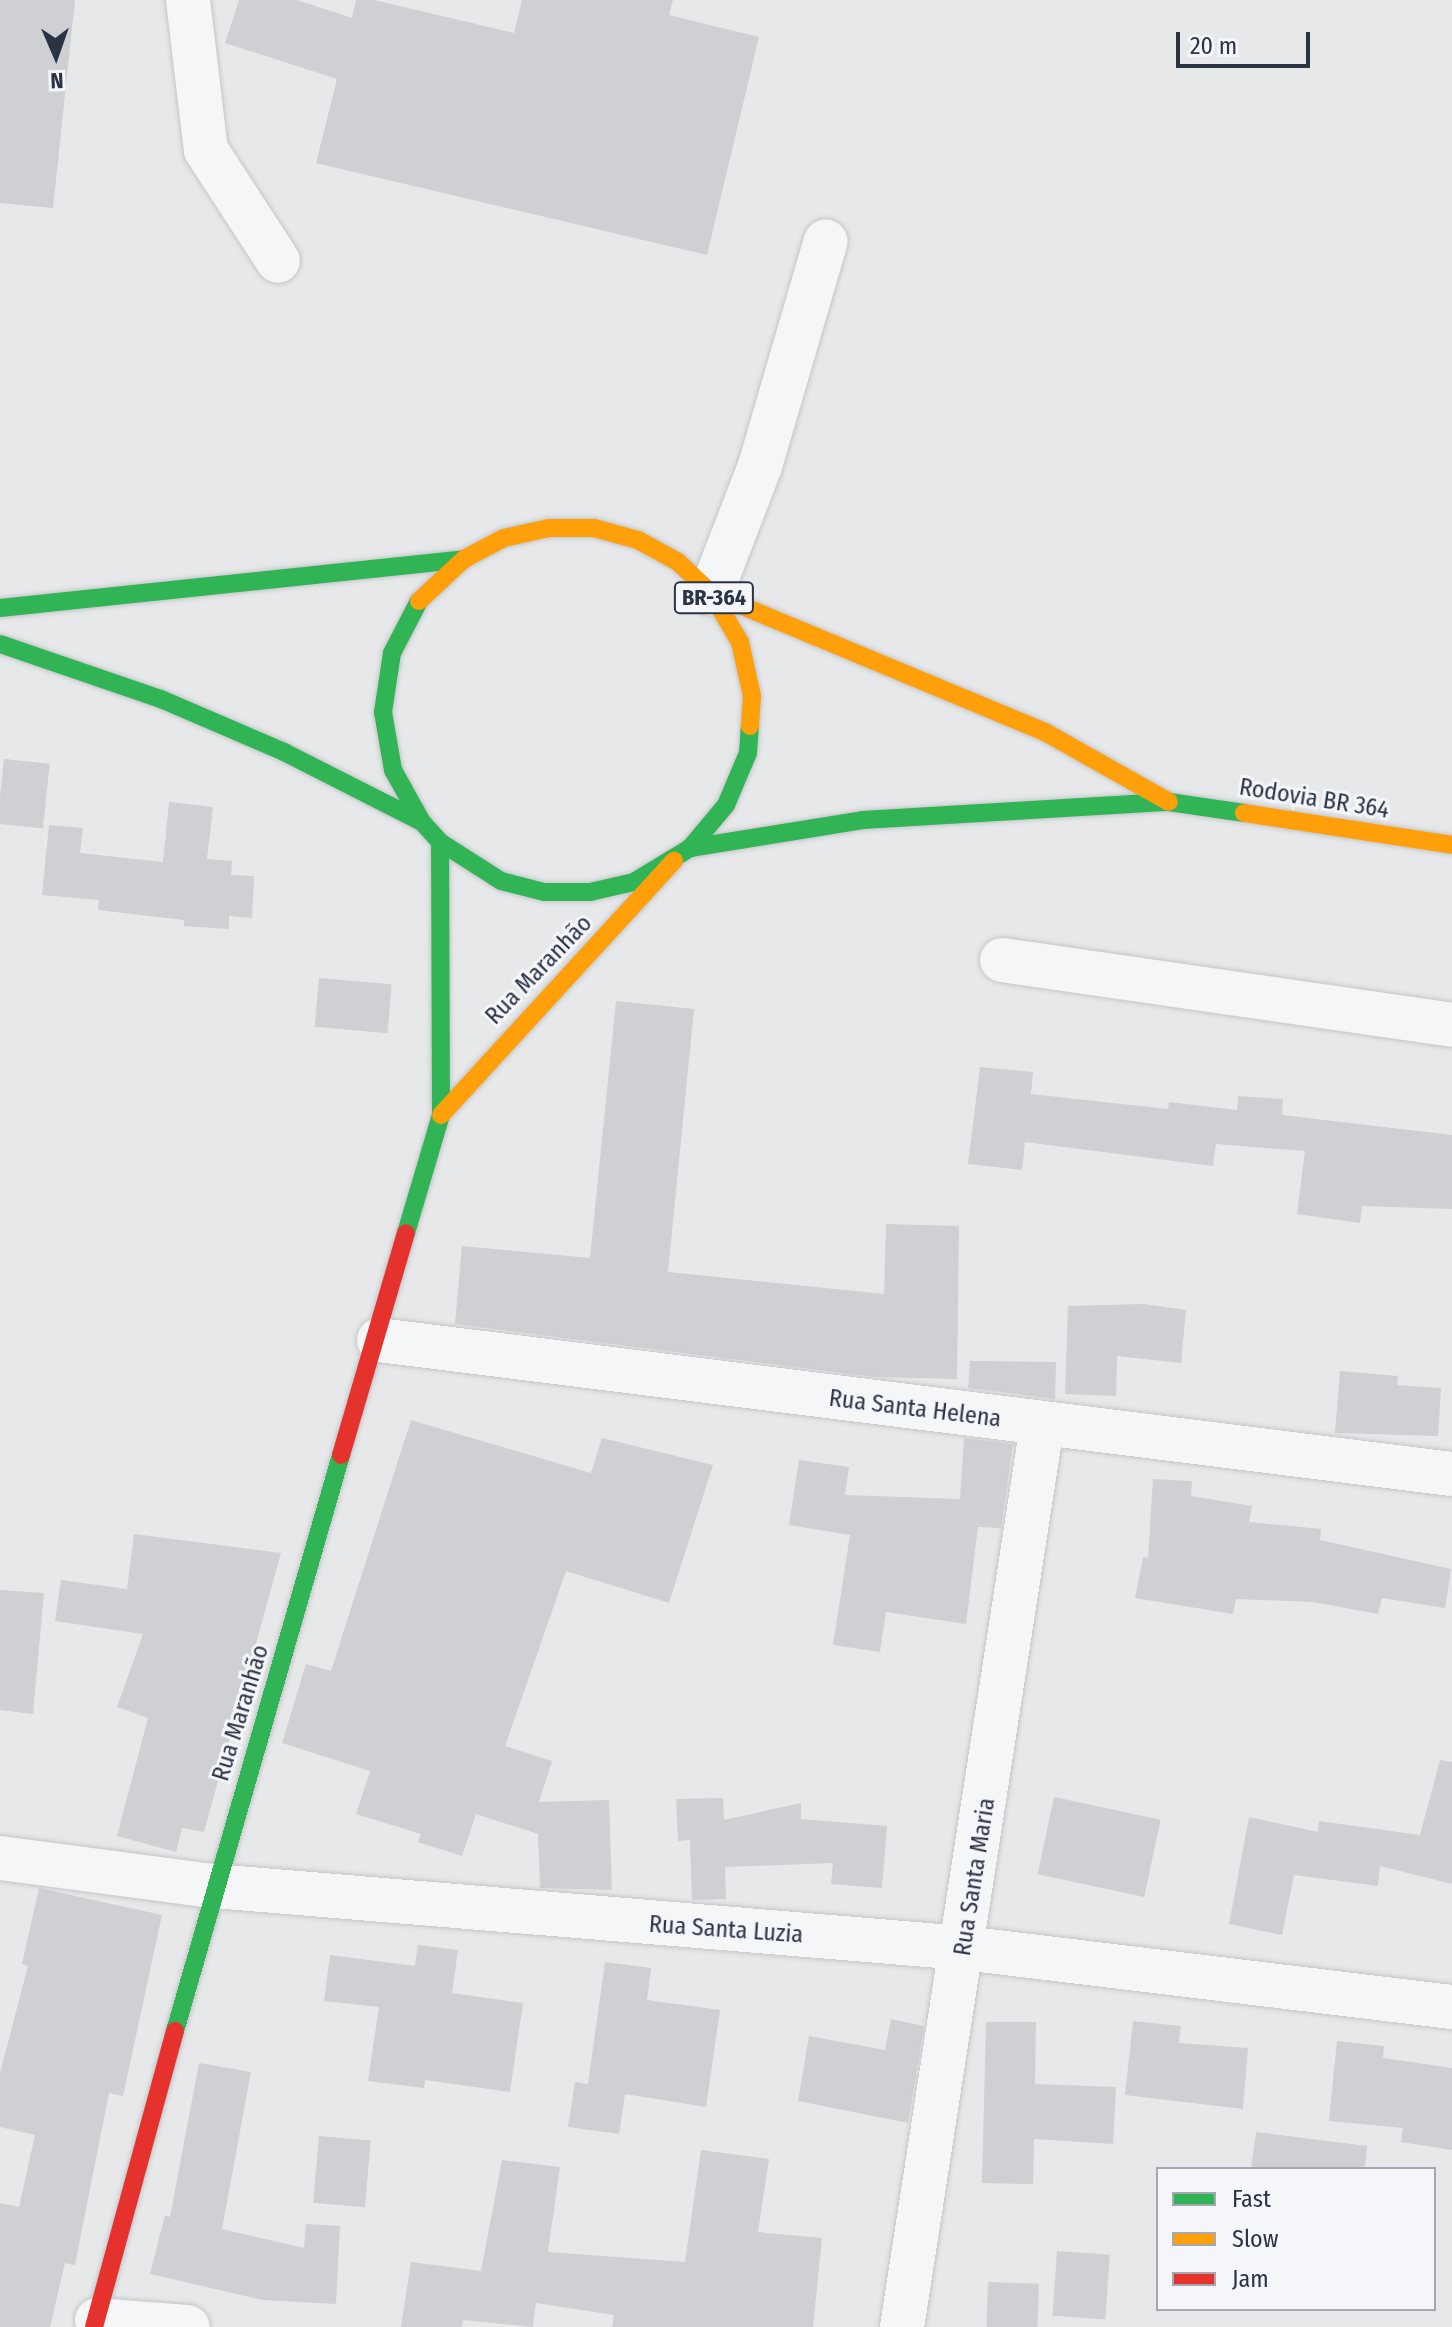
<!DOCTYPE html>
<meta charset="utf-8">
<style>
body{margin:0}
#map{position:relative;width:1452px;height:2327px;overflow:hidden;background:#e6e8ea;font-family:"Fira Sans Condensed",sans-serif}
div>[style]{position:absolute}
.building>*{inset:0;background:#ced0d3;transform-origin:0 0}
.roads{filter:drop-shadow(0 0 2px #c4c6c8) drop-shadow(0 0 2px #c4c6c8)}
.street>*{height:44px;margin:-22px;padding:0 22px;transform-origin:22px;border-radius:22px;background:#f5f6f7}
.fast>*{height:18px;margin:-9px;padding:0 9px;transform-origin:9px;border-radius:9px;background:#30b455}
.slow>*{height:18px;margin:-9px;padding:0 9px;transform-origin:9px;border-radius:9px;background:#ff9f0a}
.jam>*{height:18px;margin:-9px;padding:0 9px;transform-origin:9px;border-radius:9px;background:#e5322d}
span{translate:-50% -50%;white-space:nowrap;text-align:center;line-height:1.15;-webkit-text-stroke:6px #f4f6f9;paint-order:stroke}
.shield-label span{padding:2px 6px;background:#f4f6f9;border:2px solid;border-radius:6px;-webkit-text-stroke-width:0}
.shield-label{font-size:22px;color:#2b3445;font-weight:700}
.street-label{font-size:24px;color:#2b3445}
.legend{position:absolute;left:1156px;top:2167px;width:280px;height:144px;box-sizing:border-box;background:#f4f6f9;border:2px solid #a4a8b1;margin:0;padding:10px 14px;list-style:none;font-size:24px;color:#2b3445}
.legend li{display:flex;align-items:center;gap:16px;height:40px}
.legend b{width:40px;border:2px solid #a4a8b1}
.north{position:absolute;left:16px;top:16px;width:80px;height:80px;-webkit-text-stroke:6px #f4f6f9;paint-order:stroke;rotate:178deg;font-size:22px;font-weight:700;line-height:32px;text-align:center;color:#2b3445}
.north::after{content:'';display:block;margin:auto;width:28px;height:36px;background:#2b3445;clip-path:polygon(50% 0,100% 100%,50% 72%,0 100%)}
.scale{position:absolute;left:1176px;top:32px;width:134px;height:36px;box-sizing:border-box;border:4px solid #2b3445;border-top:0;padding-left:10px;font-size:24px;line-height:28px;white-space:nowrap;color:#2b3445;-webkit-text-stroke:6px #f4f6f9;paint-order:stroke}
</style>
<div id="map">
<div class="building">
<div style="clip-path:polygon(0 0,75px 0,53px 208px,0 203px)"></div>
<div style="clip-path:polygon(239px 0,297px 0,352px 18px,356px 0,374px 0,514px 33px,522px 0,673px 0,669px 15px,759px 37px,707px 255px,316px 163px,337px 79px,225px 43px)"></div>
<div style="left:4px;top:759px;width:46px;height:65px;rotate:6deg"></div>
<div style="clip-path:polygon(169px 802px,213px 807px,207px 859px,232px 861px,231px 875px,254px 876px,252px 918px,229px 916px,229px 929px,184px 926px,184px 920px,98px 910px,99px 900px,42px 895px,49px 825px,83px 828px,80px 853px,163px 862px)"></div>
<div style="left:319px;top:978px;width:73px;height:49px;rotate:5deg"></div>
<div style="clip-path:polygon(616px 1001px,694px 1009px,668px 1272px,884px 1294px,886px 1224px,959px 1226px,957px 1379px,875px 1377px,455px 1324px,462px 1246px,590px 1258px)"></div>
<div style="clip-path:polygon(980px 1067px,1033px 1072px,1031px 1094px,1168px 1109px,1169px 1102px,1237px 1110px,1238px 1096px,1283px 1099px,1282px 1115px,1452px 1135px,1452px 1209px,1362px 1206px,1360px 1223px,1297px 1214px,1305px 1151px,1216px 1144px,1213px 1166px,1025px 1142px,1022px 1170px,968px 1164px)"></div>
<div style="clip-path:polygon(1144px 1304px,1186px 1310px,1181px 1363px,1117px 1356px,1116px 1396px,1065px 1394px,1068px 1306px)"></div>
<div style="clip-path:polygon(970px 1361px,1056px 1362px,1055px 1399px,968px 1388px)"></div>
<div style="clip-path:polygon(1340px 1371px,1398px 1376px,1397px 1385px,1441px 1388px,1438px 1436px,1335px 1433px)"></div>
<div style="clip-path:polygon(411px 1420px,591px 1473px,602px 1438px,713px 1465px,669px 1603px,566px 1571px,505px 1746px,552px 1761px,539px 1802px,609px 1800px,612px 1890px,540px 1888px,538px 1834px,476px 1814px,462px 1856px,418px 1842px,421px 1834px,356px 1814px,370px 1771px,282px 1743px,306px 1664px,331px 1671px)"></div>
<div style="clip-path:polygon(964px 1438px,1013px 1444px,1001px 1528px,978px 1527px,966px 1624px,886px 1612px,880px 1652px,833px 1645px,850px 1535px,789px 1525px,799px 1460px,849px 1467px,845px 1495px,960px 1499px)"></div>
<div style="clip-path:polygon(1153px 1479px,1192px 1481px,1191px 1496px,1252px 1506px,1249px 1522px,1321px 1529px,1320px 1540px,1451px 1569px,1445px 1608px,1382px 1598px,1378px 1614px,1313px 1602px,1236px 1599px,1233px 1614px,1135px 1598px,1143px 1557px,1148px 1558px)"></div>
<div style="clip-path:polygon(134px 1534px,281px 1553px,204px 1832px,182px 1828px,176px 1852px,117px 1836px,148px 1718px,117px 1707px,143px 1634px,55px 1621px,61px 1580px,127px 1589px)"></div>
<div style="clip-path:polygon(0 1590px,44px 1593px,33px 1714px,0 1710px)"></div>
<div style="clip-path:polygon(1440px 1760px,1452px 1762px,1452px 1884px,1380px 1866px,1378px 1886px,1294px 1875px,1282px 1935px,1229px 1924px,1249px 1817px,1318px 1832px,1319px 1821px,1420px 1835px)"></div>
<div style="left:1054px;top:1797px;width:109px;height:79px;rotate:12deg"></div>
<div style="clip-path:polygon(723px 1798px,724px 1820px,801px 1803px,801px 1819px,887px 1826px,882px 1888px,831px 1884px,833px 1863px,725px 1867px,726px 1899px,692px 1900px,690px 1840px,678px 1841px,676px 1799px)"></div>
<div style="clip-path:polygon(39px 1888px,162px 1915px,123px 2096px,109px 2093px,75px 2265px,65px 2263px,50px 2327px,0 2327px,0 2203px,19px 2207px,35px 2135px,0 2127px,0 2073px,28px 1966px,22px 1964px)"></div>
<div style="clip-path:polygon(418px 1945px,458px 1950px,452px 1993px,523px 2003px,510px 2092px,425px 2080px,424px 2088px,368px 2081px,379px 2007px,324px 2001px,330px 1955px,415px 1966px)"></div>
<div style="clip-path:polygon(605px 1962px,651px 1968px,647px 2000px,720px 2010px,706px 2107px,625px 2094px,619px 2134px,568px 2127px,575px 2082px,588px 2084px)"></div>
<div style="clip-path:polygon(891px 2019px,924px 2026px,908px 2123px,798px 2101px,809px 2036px,885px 2050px)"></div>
<div style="clip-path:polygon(1133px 2021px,1181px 2026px,1179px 2043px,1248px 2048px,1243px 2109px,1125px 2095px)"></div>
<div style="clip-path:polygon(986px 2022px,1036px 2022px,1035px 2084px,1116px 2087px,1113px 2144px,1034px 2139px,1033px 2184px,982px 2183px)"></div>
<div style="clip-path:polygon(1337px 2041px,1384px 2046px,1383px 2058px,1452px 2068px,1452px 2150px,1401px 2142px,1403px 2128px,1329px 2121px)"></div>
<div style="clip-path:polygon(199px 2063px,251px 2072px,222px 2229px,304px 2248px,306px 2224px,340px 2226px,336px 2304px,263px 2300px,150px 2274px,165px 2215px,170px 2217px)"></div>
<div style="clip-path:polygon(1256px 2132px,1367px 2146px,1365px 2169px,1251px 2169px)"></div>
<div style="left:319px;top:2136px;width:52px;height:67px;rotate:5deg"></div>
<div style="clip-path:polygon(701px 2150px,769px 2159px,758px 2232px,822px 2238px,813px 2327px,612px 2327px,614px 2315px,536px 2303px,533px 2327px,463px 2320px,462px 2327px,401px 2327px,411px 2262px,481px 2271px,502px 2160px,560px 2167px,548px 2252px,685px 2262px)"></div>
<div style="left:1057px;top:2251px;width:53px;height:65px;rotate:4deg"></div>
<div style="left:988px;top:2282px;width:51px;height:45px;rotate:2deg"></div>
</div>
<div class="roads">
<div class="street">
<div style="left:188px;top:0;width:151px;rotate:83.2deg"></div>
<div style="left:206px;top:150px;width:132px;rotate:57deg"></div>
<div style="left:711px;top:593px;width:136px;rotate:-68.9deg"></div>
<div style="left:760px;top:466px;width:234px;rotate:-73.7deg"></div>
<div style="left:1002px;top:960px;width:455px;rotate:8.2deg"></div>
<div style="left:379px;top:1340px;width:1081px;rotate:7.12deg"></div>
<div style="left:0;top:1858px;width:216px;rotate:7.5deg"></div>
<div style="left:214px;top:1886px;width:753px;rotate:4.73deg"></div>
<div style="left:964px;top:1948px;width:492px;rotate:6.9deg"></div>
<div style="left:97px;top:2320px;width:91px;rotate:4.4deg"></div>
<div style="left:902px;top:2327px;width:912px;rotate:-81.17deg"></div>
</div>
<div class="fast">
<div style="left:419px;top:601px;width:59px;rotate:117.4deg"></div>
<div style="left:392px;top:653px;width:60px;rotate:98.7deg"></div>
<div style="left:383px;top:712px;width:59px;rotate:80.2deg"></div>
<div style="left:393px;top:770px;width:60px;rotate:60.9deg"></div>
<div style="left:0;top:608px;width:467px;rotate:-6deg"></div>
<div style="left:0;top:644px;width:170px;rotate:18.9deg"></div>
<div style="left:161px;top:699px;width:134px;rotate:23.3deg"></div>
<div style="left:284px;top:752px;width:155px;rotate:26.9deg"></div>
<div style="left:422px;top:822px;width:27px;rotate:48deg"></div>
<div style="left:440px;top:842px;width:72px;rotate:32.6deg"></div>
<div style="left:501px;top:881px;width:44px;rotate:14.3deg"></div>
<div style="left:544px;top:892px;width:46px"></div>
<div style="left:590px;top:892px;width:45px;rotate:-12.8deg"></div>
<div style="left:634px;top:882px;width:66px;rotate:-31.3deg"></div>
<div style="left:690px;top:848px;width:56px;rotate:-50.1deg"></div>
<div style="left:726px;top:805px;width:56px;rotate:-67.1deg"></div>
<div style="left:748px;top:753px;width:27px;rotate:-86deg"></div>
<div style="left:690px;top:848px;width:175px;rotate:-9.2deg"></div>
<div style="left:863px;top:820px;width:307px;rotate:-3.4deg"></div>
<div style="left:1169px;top:802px;width:76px;rotate:8.3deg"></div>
<div style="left:406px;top:1233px;width:123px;rotate:-73.5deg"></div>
<div style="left:441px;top:1115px;width:273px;rotate:-90.2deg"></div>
<div style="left:175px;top:2031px;width:599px;rotate:-73.92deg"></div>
</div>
<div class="slow">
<div style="left:711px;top:593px;width:362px;rotate:22.6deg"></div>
<div style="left:1045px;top:732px;width:142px;rotate:29.4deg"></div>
<div style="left:419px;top:601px;width:62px;rotate:-43deg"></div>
<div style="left:464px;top:559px;width:45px;rotate:-27.7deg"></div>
<div style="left:504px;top:538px;width:46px;rotate:-12.5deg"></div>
<div style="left:549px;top:528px;width:45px"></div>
<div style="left:594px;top:528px;width:46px;rotate:15.3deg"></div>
<div style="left:638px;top:540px;width:46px;rotate:28.8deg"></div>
<div style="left:678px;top:562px;width:45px;rotate:43.2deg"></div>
<div style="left:711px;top:593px;width:57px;rotate:59.4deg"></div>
<div style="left:740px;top:642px;width:55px;rotate:77.5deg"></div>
<div style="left:752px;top:696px;width:30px;rotate:94deg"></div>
<div style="left:1244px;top:813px;width:210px;rotate:8.7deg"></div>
<div style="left:441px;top:1115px;width:345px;rotate:-47.5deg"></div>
</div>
<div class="jam">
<div style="left:341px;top:1455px;width:231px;rotate:-73.7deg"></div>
<div style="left:94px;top:2327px;width:307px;rotate:-74.7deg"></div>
</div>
</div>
<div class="shield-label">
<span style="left:714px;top:598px">BR-364</span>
</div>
<div class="street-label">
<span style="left:1314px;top:799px;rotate:9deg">Rodovia BR 364</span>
<span style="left:539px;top:970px;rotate:-46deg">Rua Maranhão</span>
<span style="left:915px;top:1409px;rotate:7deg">Rua Santa Helena</span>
<span style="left:241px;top:1713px;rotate:-73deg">Rua Maranhão</span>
<span style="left:975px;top:1877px;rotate:-81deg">Rua Santa Maria</span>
<span style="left:726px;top:1930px;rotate:4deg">Rua Santa Luzia</span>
</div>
<ul class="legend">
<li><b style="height:10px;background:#30b455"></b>Fast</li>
<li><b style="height:10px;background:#ff9f0a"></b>Slow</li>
<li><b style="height:10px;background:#e5322d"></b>Jam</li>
</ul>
<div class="north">N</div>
<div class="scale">20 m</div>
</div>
